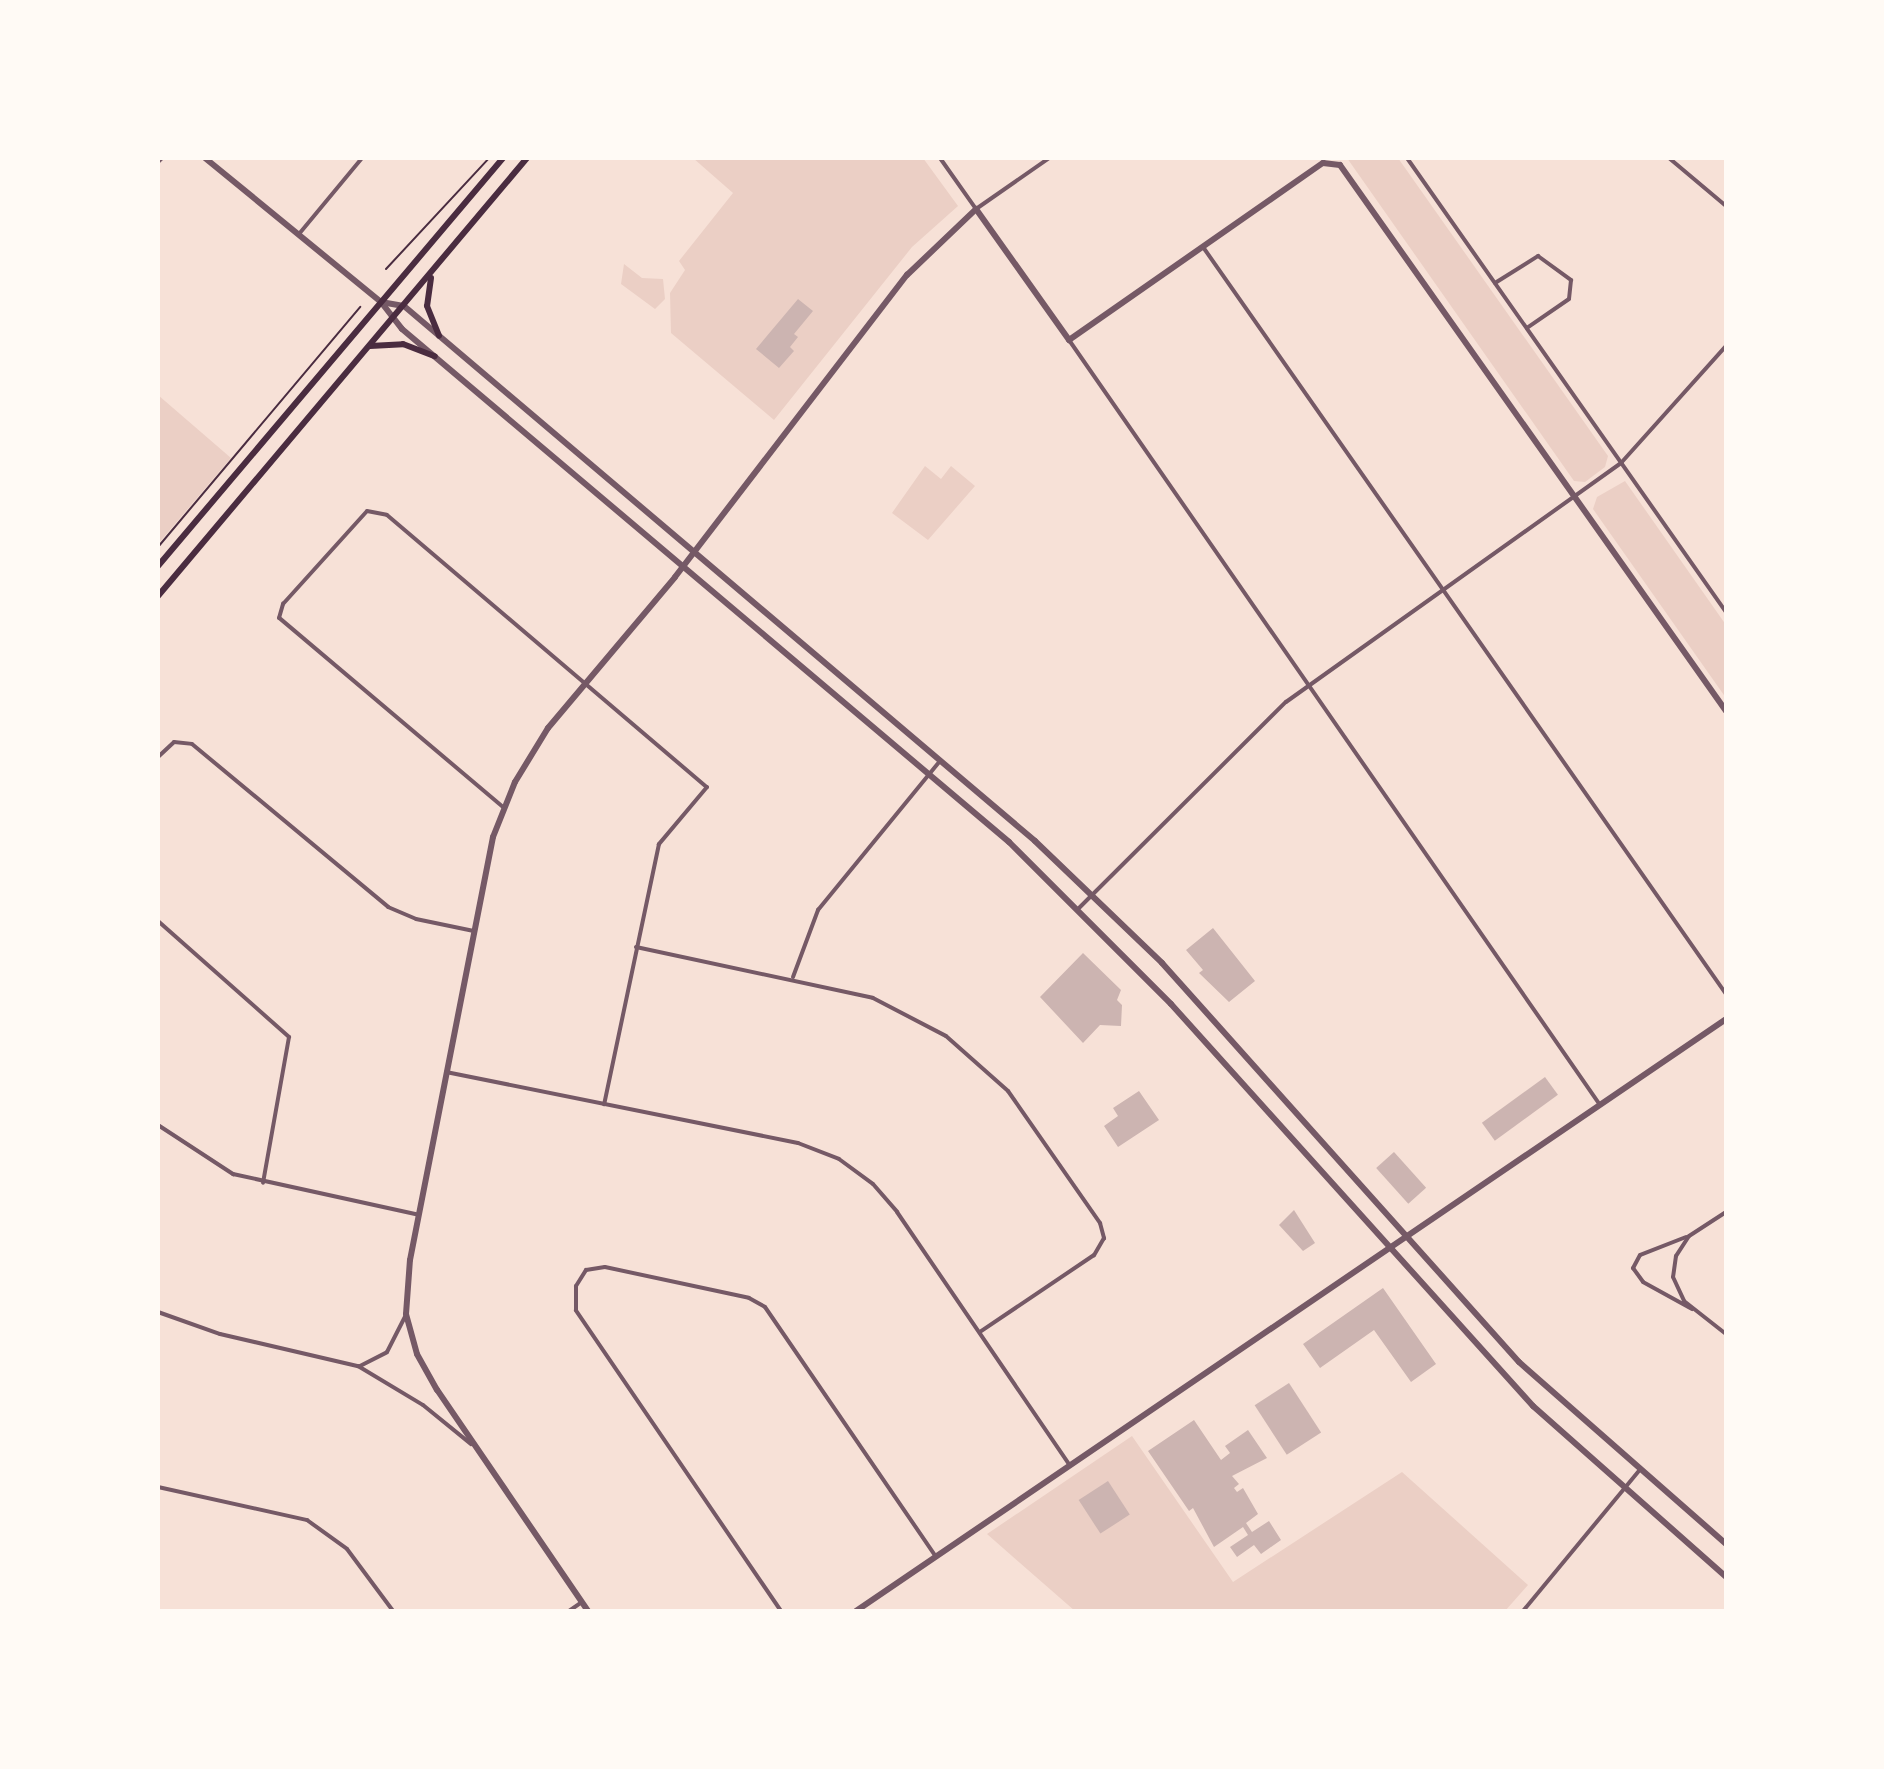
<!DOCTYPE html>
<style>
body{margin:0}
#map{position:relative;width:1884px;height:1769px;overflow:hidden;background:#f7e1d7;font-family:Ubuntu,sans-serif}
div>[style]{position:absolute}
.green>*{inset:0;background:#ebcfc5}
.building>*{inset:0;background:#ccb4b1;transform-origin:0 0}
.path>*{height:2px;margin:-1px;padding:0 1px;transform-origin:1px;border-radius:1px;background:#4a2c40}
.minor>*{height:4px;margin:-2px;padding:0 2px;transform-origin:2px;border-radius:2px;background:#755966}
.tertiary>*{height:6px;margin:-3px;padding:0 3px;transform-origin:3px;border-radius:3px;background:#755966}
.secondary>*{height:6px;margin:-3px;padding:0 3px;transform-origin:3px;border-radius:3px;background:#4a2c40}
span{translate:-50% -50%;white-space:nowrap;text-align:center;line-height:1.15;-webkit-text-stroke:8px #fffaf5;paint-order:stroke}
.frame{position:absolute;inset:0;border:160px solid #fffaf5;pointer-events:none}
</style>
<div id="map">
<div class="green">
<div style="clip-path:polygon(693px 158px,923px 158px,958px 206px,912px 247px,774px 420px,671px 333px,670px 293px,685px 270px,679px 261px,733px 193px)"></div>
<div style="clip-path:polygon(1347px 158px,1398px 158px,1608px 456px,1605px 467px,1585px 482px,1574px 481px)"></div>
<div style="clip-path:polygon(624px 264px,642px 278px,663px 279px,665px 299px,655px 309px,621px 284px)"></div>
<div style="clip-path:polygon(158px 395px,231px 458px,158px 544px)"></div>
<div style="clip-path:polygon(925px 466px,941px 479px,951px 466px,975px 486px,928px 540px,892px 513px)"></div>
<div style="clip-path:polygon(1625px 481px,1726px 625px,1726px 698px,1593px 509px,1597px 497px)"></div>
<div style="clip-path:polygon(1132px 1436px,1233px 1582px,1402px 1472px,1528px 1585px,1505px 1611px,1075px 1611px,987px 1534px)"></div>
</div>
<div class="building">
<div style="clip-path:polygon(798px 299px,813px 311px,794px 334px,798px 337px,790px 347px,794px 351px,779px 368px,756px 349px)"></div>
<div style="clip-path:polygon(1213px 928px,1255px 981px,1229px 1002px,1199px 973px,1203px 970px,1186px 950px)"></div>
<div style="clip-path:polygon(1083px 953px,1121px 990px,1117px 1000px,1122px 1005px,1121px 1026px,1100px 1025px,1083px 1043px,1040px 997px)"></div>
<div style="left:1545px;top:1077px;width:22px;height:78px;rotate:54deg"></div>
<div style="clip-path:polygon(1139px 1091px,1159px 1120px,1118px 1147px,1104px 1126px,1118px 1116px,1113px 1108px)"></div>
<div style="left:1394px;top:1152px;width:48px;height:24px;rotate:48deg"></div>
<div style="clip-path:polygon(1294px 1210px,1315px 1243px,1303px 1251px,1279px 1225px)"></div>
<div style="clip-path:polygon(1383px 1288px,1436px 1364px,1411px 1382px,1374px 1330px,1320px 1368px,1303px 1344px)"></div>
<div style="left:1289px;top:1383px;width:59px;height:41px;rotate:57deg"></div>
<div style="clip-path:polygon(1194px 1420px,1221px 1460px,1230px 1453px,1225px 1446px,1248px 1430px,1267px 1458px,1232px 1476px,1239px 1484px,1234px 1488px,1237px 1492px,1243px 1488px,1258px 1514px,1246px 1523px,1252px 1532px,1269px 1521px,1281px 1540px,1261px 1554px,1254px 1545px,1237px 1557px,1230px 1547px,1248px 1535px,1243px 1527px,1214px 1547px,1193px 1508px,1189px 1511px,1148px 1451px)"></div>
<div style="left:1108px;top:1481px;width:40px;height:35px;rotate:57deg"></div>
</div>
<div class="path">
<div style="left:386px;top:269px;width:151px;rotate:-47.1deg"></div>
<div style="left:158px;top:547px;width:314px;rotate:-49.9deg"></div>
</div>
<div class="minor">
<div style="left:940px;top:158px;width:62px;rotate:54.8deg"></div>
<div style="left:976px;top:209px;width:89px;rotate:-34.9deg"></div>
<div style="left:1407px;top:158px;width:555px;rotate:54.91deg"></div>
<div style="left:1669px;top:158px;width:75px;rotate:40.1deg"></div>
<div style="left:158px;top:162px;width:6px;rotate:-45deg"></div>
<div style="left:299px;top:234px;width:99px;rotate:-50.3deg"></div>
<div style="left:1203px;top:247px;width:912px;rotate:55deg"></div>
<div style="left:1495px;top:283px;width:51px;rotate:-32.1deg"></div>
<div style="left:1538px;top:256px;width:41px;rotate:36deg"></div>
<div style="left:1571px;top:280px;width:19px;rotate:96deg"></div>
<div style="left:1569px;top:299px;width:51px;rotate:145.4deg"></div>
<div style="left:1069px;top:340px;width:931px;rotate:55.23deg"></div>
<div style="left:158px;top:757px;width:22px;rotate:-43deg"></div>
<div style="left:174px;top:742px;width:18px;rotate:6deg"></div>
<div style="left:192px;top:744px;width:255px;rotate:39.7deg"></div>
<div style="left:388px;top:907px;width:30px;rotate:23deg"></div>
<div style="left:416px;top:919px;width:59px;rotate:11.7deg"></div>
<div style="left:503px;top:807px;width:293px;rotate:-139.8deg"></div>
<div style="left:279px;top:618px;width:15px;rotate:-74deg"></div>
<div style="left:283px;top:604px;width:125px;rotate:-47.9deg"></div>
<div style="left:367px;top:511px;width:20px;rotate:11deg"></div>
<div style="left:387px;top:515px;width:420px;rotate:40.4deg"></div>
<div style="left:707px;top:787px;width:75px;rotate:130.1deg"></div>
<div style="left:659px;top:844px;width:266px;rotate:101.9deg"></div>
<div style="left:1079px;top:908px;width:292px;rotate:-44.9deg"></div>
<div style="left:1286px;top:702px;width:412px;rotate:-35.5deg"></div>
<div style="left:1621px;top:463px;width:157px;rotate:-48.1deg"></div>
<div style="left:158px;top:921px;width:175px;rotate:41.5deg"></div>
<div style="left:289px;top:1037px;width:148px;rotate:100.1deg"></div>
<div style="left:636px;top:947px;width:242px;rotate:12.1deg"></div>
<div style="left:873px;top:998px;width:82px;rotate:27.5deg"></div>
<div style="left:946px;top:1036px;width:83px;rotate:41.6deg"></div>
<div style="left:1008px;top:1091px;width:161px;rotate:55.1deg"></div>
<div style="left:1100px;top:1223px;width:16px;rotate:75deg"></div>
<div style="left:1104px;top:1238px;width:20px;rotate:120deg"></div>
<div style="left:1094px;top:1255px;width:138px;rotate:146deg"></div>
<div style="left:793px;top:977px;width:72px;rotate:-69.5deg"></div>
<div style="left:818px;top:910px;width:193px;rotate:-50.7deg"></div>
<div style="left:446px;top:1072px;width:359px;rotate:11.4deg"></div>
<div style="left:798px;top:1143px;width:44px;rotate:21.3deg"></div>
<div style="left:839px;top:1159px;width:42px;rotate:36.3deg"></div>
<div style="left:873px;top:1184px;width:37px;rotate:49deg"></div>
<div style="left:897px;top:1212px;width:307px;rotate:55.7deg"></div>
<div style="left:158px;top:1125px;width:90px;rotate:33.2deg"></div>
<div style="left:233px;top:1174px;width:190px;rotate:12.4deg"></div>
<div style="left:1726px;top:1212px;width:44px;rotate:147deg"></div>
<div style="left:1689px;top:1236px;width:24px;rotate:123deg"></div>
<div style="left:1676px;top:1256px;width:21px;rotate:98deg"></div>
<div style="left:1673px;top:1277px;width:26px;rotate:65deg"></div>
<div style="left:1684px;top:1301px;width:53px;rotate:38.2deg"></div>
<div style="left:1686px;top:1237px;width:49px;rotate:158.6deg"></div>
<div style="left:1640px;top:1255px;width:15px;rotate:118deg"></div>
<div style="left:1633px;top:1268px;width:17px;rotate:54deg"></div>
<div style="left:1643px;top:1282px;width:56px;rotate:28.9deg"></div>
<div style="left:158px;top:1312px;width:66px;rotate:19.5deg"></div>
<div style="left:220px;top:1334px;width:142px;rotate:13.1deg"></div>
<div style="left:358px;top:1366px;width:76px;rotate:31deg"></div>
<div style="left:423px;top:1405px;width:62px;rotate:39.1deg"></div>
<div style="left:360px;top:1366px;width:30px;rotate:-27deg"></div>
<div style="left:387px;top:1352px;width:39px;rotate:-63deg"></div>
<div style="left:158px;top:1487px;width:153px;rotate:12.5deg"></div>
<div style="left:307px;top:1520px;width:49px;rotate:35.9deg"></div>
<div style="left:347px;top:1549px;width:77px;rotate:53.4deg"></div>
<div style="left:569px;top:1611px;width:16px;rotate:-35deg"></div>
<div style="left:781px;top:1611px;width:364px;rotate:-124.3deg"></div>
<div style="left:576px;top:1310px;width:24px;rotate:-90deg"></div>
<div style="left:576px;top:1286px;width:19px;rotate:-58deg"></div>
<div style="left:586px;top:1270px;width:19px;rotate:-9deg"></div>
<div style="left:605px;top:1267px;width:147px;rotate:12.1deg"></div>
<div style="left:749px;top:1298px;width:18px;rotate:29deg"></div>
<div style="left:765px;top:1307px;width:303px;rotate:55.6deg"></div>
<div style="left:1523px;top:1611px;width:182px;rotate:-50.4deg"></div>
</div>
<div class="tertiary">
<div style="left:205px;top:158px;width:227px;rotate:39.3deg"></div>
<div style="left:381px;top:302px;width:34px;rotate:52deg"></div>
<div style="left:402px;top:329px;width:795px;rotate:40.2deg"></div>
<div style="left:1009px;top:842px;width:229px;rotate:45deg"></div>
<div style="left:1171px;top:1004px;width:541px;rotate:48deg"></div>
<div style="left:1533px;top:1406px;width:258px;rotate:41.5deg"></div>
<div style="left:381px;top:302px;width:23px;rotate:10deg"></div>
<div style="left:404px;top:306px;width:827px;rotate:40.29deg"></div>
<div style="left:1035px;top:841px;width:176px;rotate:43.8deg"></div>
<div style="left:1162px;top:963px;width:535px;rotate:48.18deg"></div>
<div style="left:1519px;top:1362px;width:276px;rotate:41.3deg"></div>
<div style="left:588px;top:1611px;width:268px;rotate:-124.3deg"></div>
<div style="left:437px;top:1390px;width:41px;rotate:-119.1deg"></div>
<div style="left:417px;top:1354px;width:41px;rotate:-105.4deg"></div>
<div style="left:406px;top:1314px;width:54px;rotate:-85.8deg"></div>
<div style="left:410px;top:1260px;width:431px;rotate:-78.9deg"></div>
<div style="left:493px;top:837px;width:59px;rotate:-68.2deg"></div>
<div style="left:515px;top:782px;width:63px;rotate:-58.6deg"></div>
<div style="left:548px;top:728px;width:197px;rotate:-49.9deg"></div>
<div style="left:675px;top:577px;width:381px;rotate:-52.5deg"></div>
<div style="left:907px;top:275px;width:95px;rotate:-43.7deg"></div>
<div style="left:976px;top:209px;width:161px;rotate:54.6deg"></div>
<div style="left:1069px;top:340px;width:310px;rotate:-34.9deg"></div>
<div style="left:1323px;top:163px;width:17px;rotate:7deg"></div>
<div style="left:1340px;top:165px;width:669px;rotate:54.74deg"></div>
<div style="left:856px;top:1611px;width:1052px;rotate:-34.23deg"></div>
</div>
<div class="secondary">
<div style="left:431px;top:278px;width:28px;rotate:98deg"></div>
<div style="left:427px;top:306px;width:32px;rotate:68deg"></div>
<div style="left:370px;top:346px;width:33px;rotate:-3deg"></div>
<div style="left:403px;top:344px;width:34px;rotate:21deg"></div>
<div style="left:158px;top:566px;width:534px;rotate:-49.78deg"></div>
<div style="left:158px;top:596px;width:573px;rotate:-49.89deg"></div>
</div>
<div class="frame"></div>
</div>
